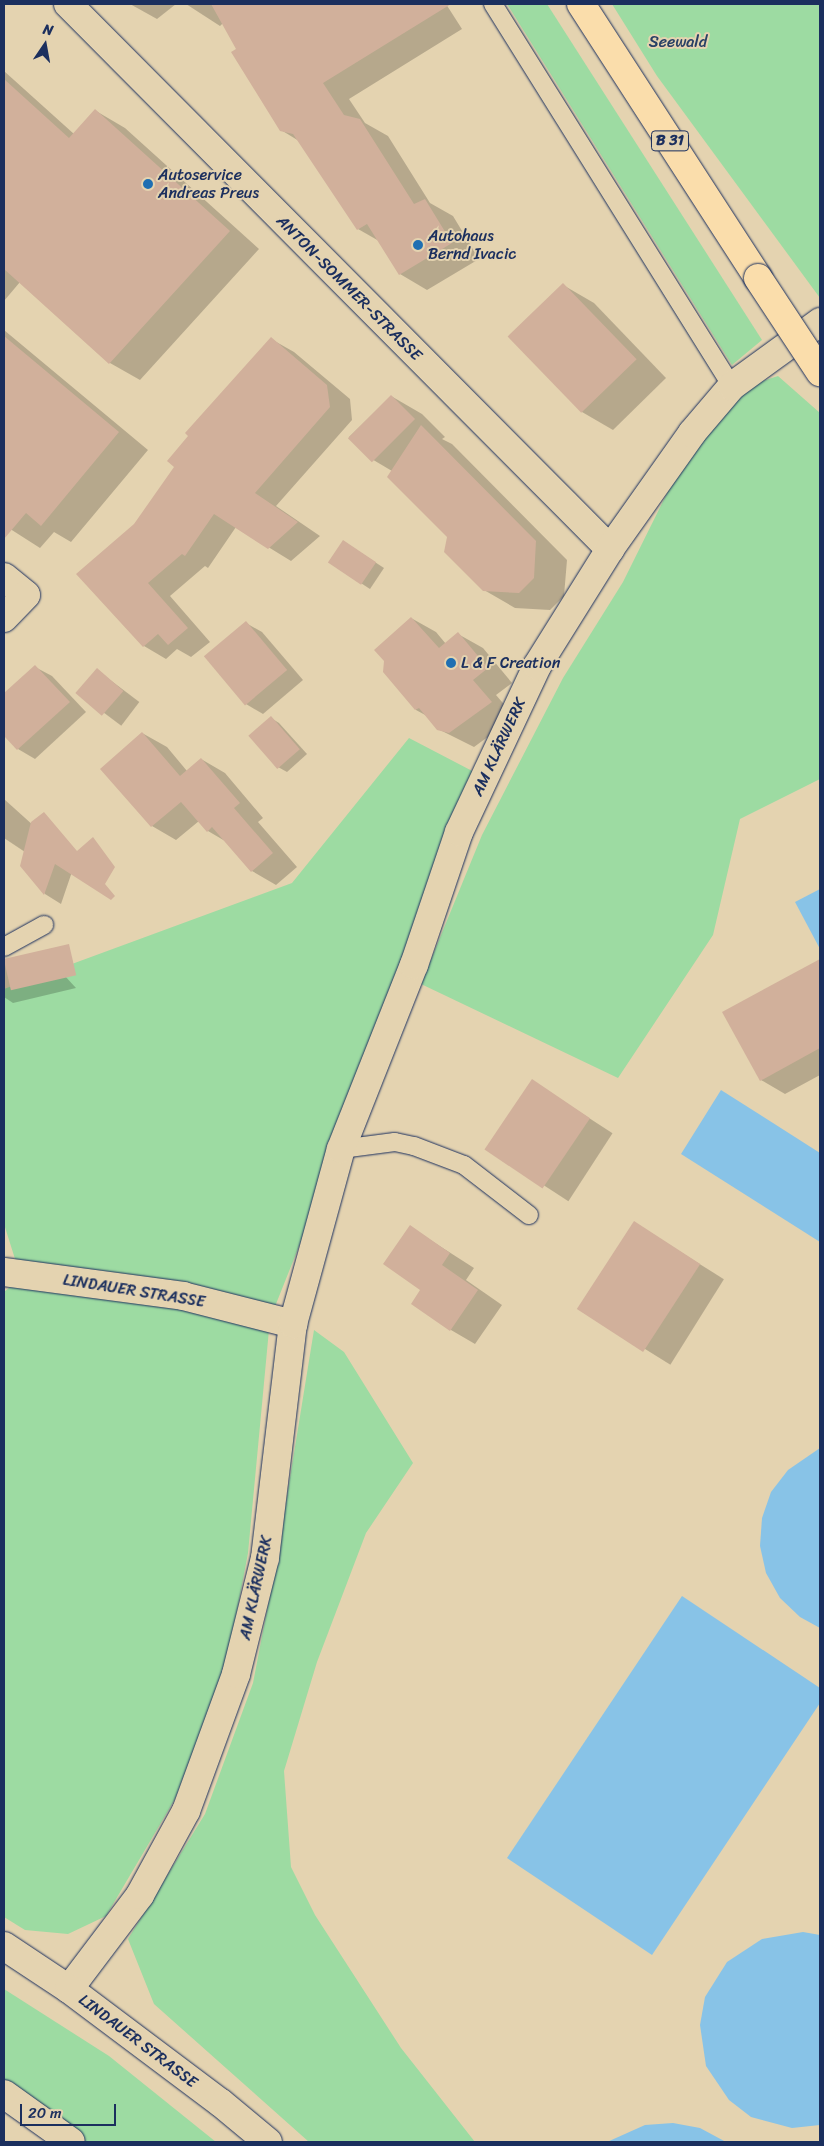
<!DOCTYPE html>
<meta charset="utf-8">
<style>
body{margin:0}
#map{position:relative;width:824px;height:2146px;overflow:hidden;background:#e4d3b0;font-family:Sriracha,sans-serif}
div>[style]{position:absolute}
.green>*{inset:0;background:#9ddba2}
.water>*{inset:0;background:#88c3e7}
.shadow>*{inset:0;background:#0003;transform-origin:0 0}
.building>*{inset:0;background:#d1b09b;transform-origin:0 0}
.roads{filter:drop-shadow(0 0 1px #1b2f5e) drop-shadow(0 0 1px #1b2f5e)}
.lane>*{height:18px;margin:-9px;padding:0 9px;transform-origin:9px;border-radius:9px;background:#e4d3b0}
.street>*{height:28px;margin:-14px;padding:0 14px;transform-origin:14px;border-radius:14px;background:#e4d3b0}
.secondary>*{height:28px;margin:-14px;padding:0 14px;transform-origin:14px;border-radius:14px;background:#e4d3b0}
.primary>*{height:28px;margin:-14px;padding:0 14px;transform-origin:14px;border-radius:14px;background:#faddab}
.bridges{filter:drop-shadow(0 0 1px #1b2f5e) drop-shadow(0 0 1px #1b2f5e)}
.primary-bridge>*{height:28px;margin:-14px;padding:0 14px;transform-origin:14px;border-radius:14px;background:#faddab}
.dots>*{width:14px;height:14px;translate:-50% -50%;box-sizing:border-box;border:2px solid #e4d3b0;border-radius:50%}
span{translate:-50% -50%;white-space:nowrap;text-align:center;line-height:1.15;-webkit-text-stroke:4px #e4d3b0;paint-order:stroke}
.shield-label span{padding:1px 4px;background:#e4d3b0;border:1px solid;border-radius:4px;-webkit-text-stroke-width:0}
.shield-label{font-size:15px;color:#1b2f5e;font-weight:700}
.park-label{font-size:16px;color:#284065}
.poi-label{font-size:16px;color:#1b2f5e}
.left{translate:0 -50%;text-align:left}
.street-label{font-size:16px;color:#1b2f5e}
.frame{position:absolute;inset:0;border:5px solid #1b2f5e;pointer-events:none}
.north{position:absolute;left:20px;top:20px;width:50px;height:50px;-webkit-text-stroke:4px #e4d3b0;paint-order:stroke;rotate:12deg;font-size:14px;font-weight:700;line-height:20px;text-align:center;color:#1b2f5e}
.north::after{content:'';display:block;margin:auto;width:18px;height:22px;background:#1b2f5e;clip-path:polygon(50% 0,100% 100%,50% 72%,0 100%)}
.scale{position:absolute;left:20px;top:2104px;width:96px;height:22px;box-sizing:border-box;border:2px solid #1b2f5e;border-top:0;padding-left:6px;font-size:15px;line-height:18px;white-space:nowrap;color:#1b2f5e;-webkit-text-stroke:4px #e4d3b0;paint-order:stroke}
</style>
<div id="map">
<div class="green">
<div style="clip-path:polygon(507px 4px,547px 4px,762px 340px,732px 365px)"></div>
<div style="clip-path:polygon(612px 4px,820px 4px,820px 298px,657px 76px)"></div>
<div style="clip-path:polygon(778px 376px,820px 413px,820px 779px,740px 819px,713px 935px,618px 1078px,421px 984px,482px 835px,563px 678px,623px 582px,688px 451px,741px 388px)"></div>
<div style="clip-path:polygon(409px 738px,478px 774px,339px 1146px,270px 1319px,248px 1553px,227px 1664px,175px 1799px,106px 1916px,68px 1934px,25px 1930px,4px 1917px,4px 1292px,21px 1278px,4px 1224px,4px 989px,292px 883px)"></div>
<div style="clip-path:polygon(314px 1330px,344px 1352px,413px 1463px,366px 1533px,317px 1662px,284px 1771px,291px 1867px,315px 1915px,401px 2048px,475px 2142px,309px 2142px,154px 2004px,128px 1939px,205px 1814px,253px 1683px,276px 1564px)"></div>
<div style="clip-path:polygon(4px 1989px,109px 2056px,216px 2142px,78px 2142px,4px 2089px)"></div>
</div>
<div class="water">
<div style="clip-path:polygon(820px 889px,820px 949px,795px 902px)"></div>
<div style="clip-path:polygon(721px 1090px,820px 1153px,820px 1242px,681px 1154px)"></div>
<div style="clip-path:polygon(820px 1448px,820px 1628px,800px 1617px,780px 1598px,766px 1573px,760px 1546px,762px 1518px,771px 1492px,788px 1470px)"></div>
<div style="clip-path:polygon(682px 1596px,820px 1688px,820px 1703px,652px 1955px,507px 1858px)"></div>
<div style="clip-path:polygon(803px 1932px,820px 1935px,820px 2125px,792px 2128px,751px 2117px,729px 2100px,706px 2066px,700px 2025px,705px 1997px,727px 1962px,762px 1939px)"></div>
<div style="clip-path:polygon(673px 2123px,700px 2128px,726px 2142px,607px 2142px,645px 2125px)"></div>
</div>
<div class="shadow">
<div style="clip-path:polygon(130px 4px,176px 4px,157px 19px)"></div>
<div style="clip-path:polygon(186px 4px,242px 4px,238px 9px,247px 4px,446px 4px,462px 29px,349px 99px,365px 123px,388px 136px,430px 203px,453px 216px,479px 259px,427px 290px,400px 274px,379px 241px,358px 229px,299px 141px,281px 130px,223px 23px,220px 26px)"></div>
<div style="clip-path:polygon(4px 71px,74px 134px,96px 111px,125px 128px,259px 249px,140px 380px,110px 363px,20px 282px,4px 301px)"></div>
<div style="clip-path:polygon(563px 285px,594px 303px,666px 378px,613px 430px,582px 412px)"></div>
<div style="clip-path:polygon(4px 330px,148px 450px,71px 542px,54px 532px,40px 548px,4px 525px)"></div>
<div style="clip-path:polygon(271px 339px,294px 352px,350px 399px,352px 420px,276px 506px,320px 536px,291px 561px,236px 527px,208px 568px,205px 566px,170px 596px,210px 642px,191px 657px,177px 649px,166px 659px,144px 646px,135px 525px)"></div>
<div style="clip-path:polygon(391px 396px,422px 414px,445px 437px,442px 439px,452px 444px,567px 560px,564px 596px,550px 610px,515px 608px,484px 590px,448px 537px,392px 471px,370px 458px,349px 437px)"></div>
<div style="clip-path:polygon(352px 547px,384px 568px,370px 589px,330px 563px)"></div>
<div style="clip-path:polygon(411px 618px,436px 632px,446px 644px,458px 634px,483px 648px,512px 683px,496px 695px,515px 717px,474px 747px,438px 729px,427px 716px,416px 710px)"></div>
<div style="clip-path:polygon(246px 623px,262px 632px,303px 680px,263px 714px,246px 704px)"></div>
<div style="clip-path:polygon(35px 667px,52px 676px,86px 712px,35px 759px,18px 749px,4px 734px,4px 695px)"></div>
<div style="left:97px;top:670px;width:53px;height:30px;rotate:37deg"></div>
<div style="clip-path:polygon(271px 718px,279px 723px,307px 754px,287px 772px,278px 767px)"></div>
<div style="clip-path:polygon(142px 733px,167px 747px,187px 771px,201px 759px,225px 773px,263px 818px,258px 822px,297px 867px,276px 885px,252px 871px,225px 841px,208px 831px,199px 821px,176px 840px,152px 826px,102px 769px)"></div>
<div style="clip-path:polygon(4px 799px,75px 863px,61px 904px,45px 894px,21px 866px,25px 852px,4px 838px)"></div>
<div style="clip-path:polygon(36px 953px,53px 963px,76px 988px,13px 1003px,4px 997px,4px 961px)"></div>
<div style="clip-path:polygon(820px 961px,820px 1075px,785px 1094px,761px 1080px,724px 1012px)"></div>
<div style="left:532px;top:1081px;width:96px;height:81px;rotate:33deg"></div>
<div style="left:634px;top:1223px;width:106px;height:101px;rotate:32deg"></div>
<div style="clip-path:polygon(410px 1227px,474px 1268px,466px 1280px,502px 1305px,475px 1344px,451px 1330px,422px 1290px)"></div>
</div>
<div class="building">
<div style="clip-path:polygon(211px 4px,451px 4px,323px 83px,344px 115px,360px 119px,414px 204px,425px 199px,452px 243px,399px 275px,367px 224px,357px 230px,293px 134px,280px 131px,231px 52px,236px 49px)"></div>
<div style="clip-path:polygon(4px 79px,69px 138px,95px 109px,230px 231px,109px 364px,4px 269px)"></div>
<div style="left:563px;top:283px;width:106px;height:77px;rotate:46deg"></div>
<div style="clip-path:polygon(4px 336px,119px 432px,41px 526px,26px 513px,4px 539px)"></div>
<div style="clip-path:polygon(271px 337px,327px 385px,330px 407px,255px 493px,298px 522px,268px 549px,214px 514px,185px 556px,182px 554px,148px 583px,188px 628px,168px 645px,158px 634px,143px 647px,76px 574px,134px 524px,174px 467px,167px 461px,188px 436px,185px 433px)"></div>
<div style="left:391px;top:395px;width:34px;height:61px;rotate:45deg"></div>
<div style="clip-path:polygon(421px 425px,536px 541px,534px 578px,519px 593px,483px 591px,444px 552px,447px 537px,387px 477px)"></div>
<div style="left:343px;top:540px;width:40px;height:27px;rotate:34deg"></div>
<div style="clip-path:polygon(411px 617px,439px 648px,458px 632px,488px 668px,473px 680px,492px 702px,449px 733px,437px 730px,419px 708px,415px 710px,383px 672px,384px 661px,374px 650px)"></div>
<div style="left:246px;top:621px;width:64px;height:55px;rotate:50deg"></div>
<div style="clip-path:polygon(35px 665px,70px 702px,17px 750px,4px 736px,4px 693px)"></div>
<div style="left:97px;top:668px;width:35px;height:33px;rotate:41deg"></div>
<div style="left:271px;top:716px;width:44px;height:30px;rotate:49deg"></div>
<div style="clip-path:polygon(142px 732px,180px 776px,201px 758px,240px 803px,234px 808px,273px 853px,251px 872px,212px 827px,207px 832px,181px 802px,151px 827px,100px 769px)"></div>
<div style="clip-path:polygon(44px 812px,77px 851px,93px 837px,115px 867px,105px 884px,115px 896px,111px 900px,55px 864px,44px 895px,20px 866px,31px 822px)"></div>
<div style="left:69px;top:944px;width:32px;height:67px;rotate:77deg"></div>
<div style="clip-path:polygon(820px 959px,820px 1048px,760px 1081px,722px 1012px)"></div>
<div style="left:532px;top:1079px;width:70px;height:85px;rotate:34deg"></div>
<div style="left:634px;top:1221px;width:79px;height:105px;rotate:33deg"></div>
<div style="clip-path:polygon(410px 1225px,450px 1253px,442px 1265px,478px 1290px,450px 1331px,411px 1304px,420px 1290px,383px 1264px)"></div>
</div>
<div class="roads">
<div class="lane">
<div style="left:493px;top:4px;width:451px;rotate:58deg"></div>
<div style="left:4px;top:947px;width:46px;rotate:-28.8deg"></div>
<div style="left:341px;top:1149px;width:54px;rotate:-7.4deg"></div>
<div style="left:395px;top:1142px;width:19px;rotate:12deg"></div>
<div style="left:414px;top:1146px;width:53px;rotate:20.8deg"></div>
<div style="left:464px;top:1165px;width:82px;rotate:37.6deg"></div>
</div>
<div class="street">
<div style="left:68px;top:4px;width:769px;rotate:45.16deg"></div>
<div style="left:4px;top:577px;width:28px;rotate:39deg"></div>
<div style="left:26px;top:595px;width:32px;rotate:134deg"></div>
<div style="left:4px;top:1272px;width:181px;rotate:7.6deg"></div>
<div style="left:183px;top:1296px;width:114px;rotate:14.3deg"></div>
<div style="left:69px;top:1989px;width:118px;rotate:-52.9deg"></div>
<div style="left:140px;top:1895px;width:96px;rotate:-61.3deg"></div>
<div style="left:186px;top:1811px;width:146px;rotate:-69.9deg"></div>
<div style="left:236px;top:1674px;width:120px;rotate:-76deg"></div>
<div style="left:265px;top:1558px;width:236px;rotate:-83.2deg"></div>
<div style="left:293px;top:1324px;width:181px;rotate:-74.7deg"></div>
<div style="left:341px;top:1149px;width:198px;rotate:-68.4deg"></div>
<div style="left:414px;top:965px;width:140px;rotate:-71.3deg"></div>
<div style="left:459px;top:832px;width:183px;rotate:-64.8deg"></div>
<div style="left:537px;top:666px;width:138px;rotate:-58deg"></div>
<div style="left:610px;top:549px;width:142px;rotate:-54.7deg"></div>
<div style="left:692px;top:433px;width:62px;rotate:-49.6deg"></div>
<div style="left:732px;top:386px;width:109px;rotate:-36deg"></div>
<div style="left:4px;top:2094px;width:82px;rotate:35.6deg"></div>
</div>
<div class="secondary">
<div style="left:4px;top:1946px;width:78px;rotate:33.5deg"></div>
<div style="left:69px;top:1989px;width:190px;rotate:36.9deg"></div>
<div style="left:221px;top:2103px;width:61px;rotate:39.7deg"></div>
</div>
<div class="primary">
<div style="left:581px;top:4px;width:326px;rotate:57.1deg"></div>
</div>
</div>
<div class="bridges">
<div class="primary-bridge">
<div style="left:758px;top:278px;width:113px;rotate:56.6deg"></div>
</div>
</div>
<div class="dots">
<div style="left:148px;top:184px;background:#1f6fb2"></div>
<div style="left:418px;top:245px;background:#1f6fb2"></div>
<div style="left:451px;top:663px;background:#1f6fb2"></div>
</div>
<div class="shield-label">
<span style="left:670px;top:141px">B 31</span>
</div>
<div class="park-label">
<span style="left:678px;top:42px">Seewald</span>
</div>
<div class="poi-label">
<span class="left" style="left:158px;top:184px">Autoservice<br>Andreas Preus</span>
<span class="left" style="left:428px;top:245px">Autohaus<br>Bernd Ivacic</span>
<span class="left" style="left:461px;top:663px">L &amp; F Creation</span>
</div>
<div class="street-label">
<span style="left:349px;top:288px;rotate:45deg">ANTON-SOMMER-STRASSE</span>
<span style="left:499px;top:747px;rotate:-65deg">AM KLÄRWERK</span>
<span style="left:134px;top:1291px;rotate:9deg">LINDAUER STRASSE</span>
<span style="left:256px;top:1588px;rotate:-78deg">AM KLÄRWERK</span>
<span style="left:138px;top:2041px;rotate:37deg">LINDAUER STRASSE</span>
</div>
<div class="frame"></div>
<div class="north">N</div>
<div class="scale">20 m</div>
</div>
